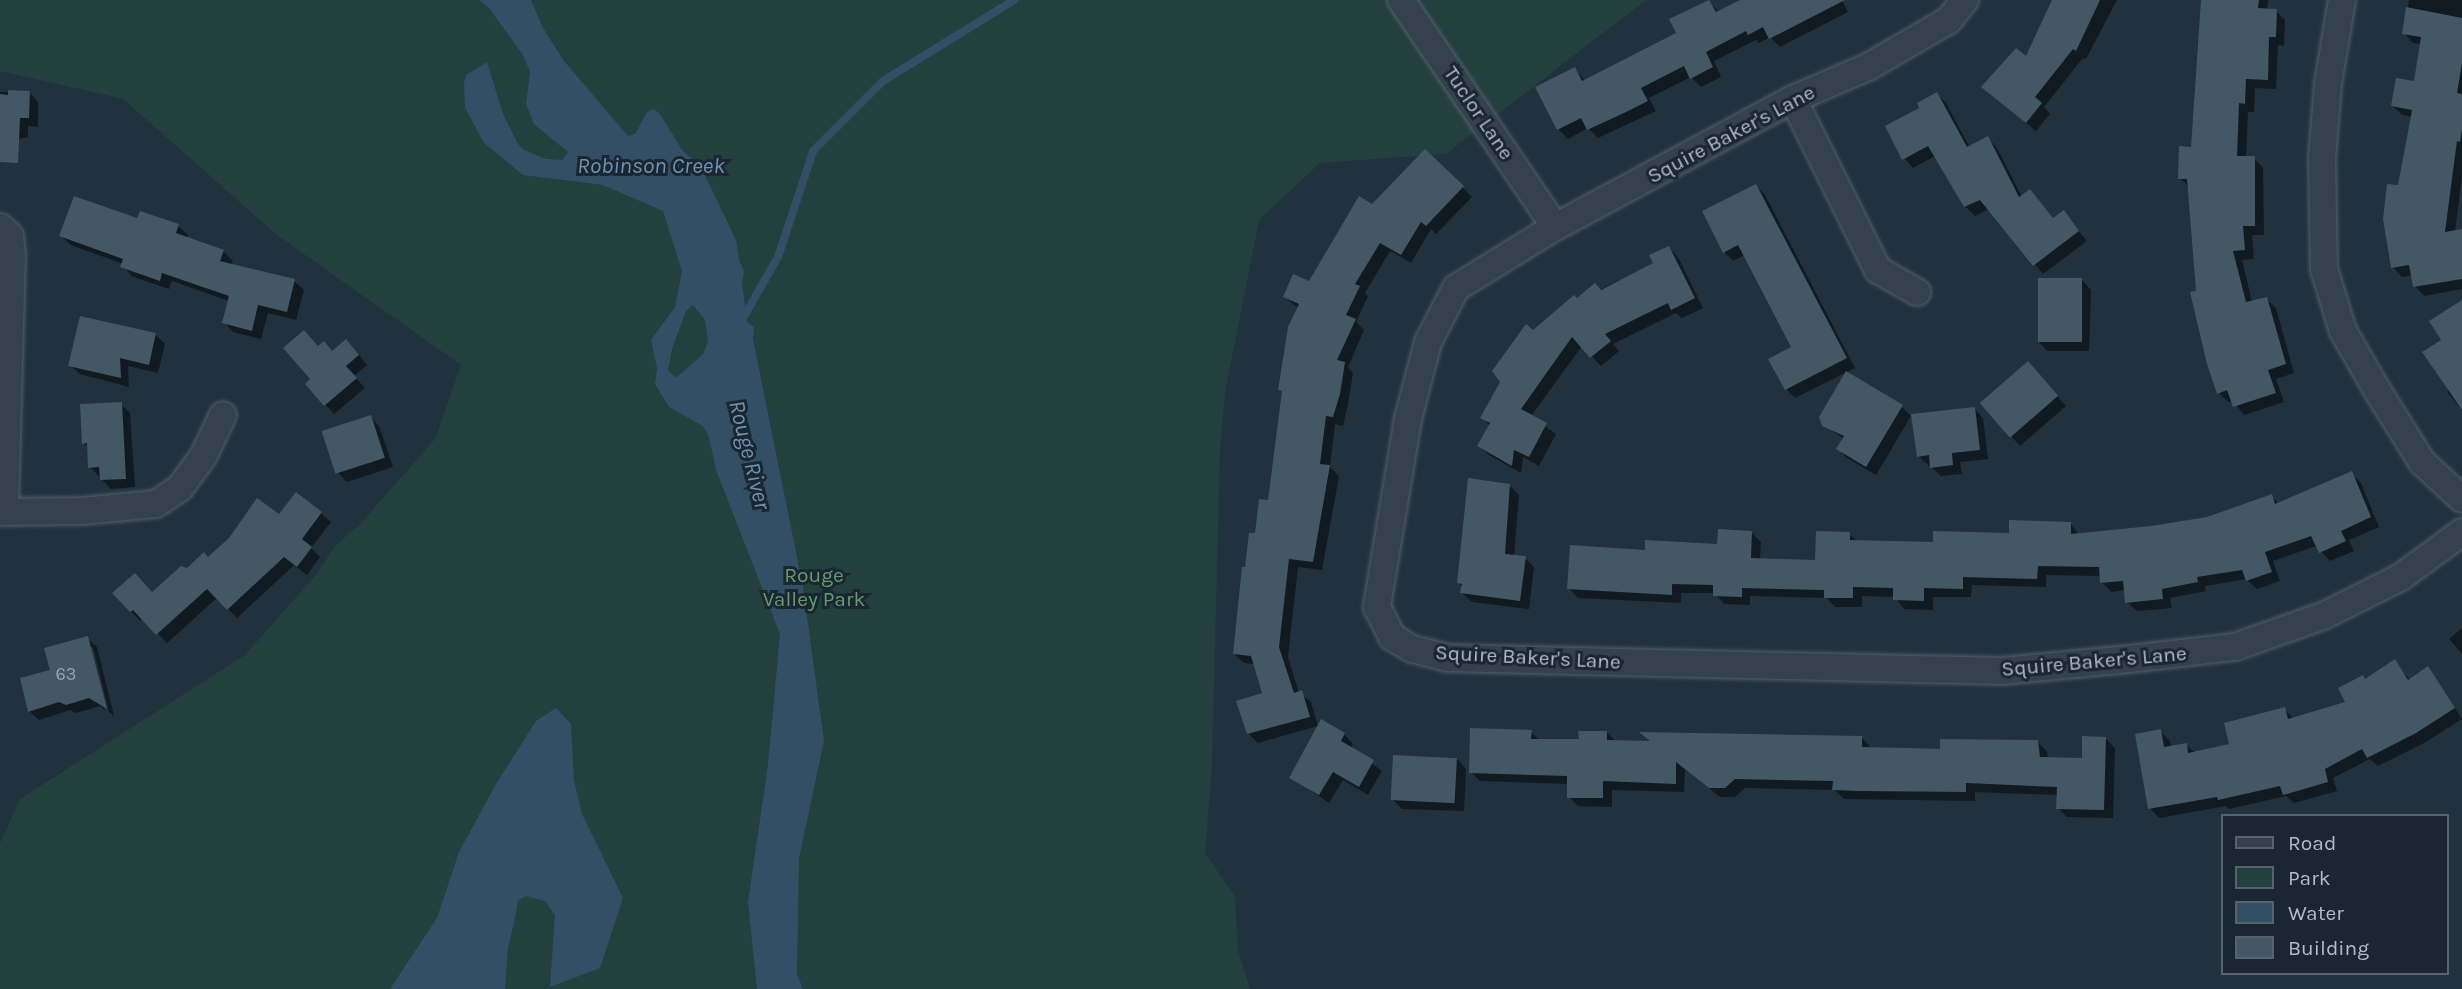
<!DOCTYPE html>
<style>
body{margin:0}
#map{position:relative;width:2462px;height:989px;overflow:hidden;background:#21313e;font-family:Karla,sans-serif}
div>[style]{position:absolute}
.green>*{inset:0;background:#233f3e}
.water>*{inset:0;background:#334f66}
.shadow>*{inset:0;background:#0007}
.stream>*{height:8px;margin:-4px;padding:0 4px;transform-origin:4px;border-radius:4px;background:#334f66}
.building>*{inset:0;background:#445764;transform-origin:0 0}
.roads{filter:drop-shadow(0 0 2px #53606b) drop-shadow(0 0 2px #53606b)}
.minor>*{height:26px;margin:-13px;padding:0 13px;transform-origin:13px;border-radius:13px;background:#35424e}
span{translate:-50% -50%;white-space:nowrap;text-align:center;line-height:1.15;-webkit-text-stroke:6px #1a2732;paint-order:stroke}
.number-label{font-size:18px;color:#95a4b0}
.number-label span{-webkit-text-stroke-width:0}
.street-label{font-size:21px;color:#b0bdc9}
.park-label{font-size:21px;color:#659c6b}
.water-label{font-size:23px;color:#6e93af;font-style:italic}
.legend{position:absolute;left:2221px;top:814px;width:228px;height:161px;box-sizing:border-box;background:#1a2732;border:2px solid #56636e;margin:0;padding:9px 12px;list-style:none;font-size:21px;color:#b0bdc9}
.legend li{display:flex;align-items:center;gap:14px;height:35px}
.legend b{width:35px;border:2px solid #56636e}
</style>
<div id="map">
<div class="green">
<div style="clip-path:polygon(0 0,1646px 0,1446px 154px,1320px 163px,1259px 220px,1225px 393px,1220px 450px,1212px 768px,1205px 853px,1235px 896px,1238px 950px,1250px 989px,0 989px,0 843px,20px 799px,245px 655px,314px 577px,336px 545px,360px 524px,435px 439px,461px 365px,277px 235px,123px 99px,0 71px)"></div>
</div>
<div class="water">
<div style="clip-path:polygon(evenodd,479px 0,531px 0,543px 28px,564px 61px,628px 136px,635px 134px,647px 112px,654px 109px,660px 114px,682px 150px,701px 167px,736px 240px,739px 260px,744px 271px,742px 283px,747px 322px,754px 327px,753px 339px,803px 587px,824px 741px,799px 858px,797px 974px,803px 989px,757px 989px,748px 902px,768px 765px,780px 634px,716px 470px,709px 437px,703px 426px,669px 407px,655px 384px,657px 368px,651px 340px,675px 307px,682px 271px,663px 211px,603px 185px,523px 175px,484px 143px,465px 108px,464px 83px,466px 75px,487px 62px,503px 114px,518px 144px,524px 150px,546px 159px,562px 160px,568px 152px,534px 124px,526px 104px,530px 72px,523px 55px,489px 8px,479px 0,693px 305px,705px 320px,708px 342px,703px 354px,676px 378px,668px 370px,672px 349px,686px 311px,693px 305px)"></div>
<div style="clip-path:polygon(556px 708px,571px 724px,574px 781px,582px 814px,623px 898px,600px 968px,550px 987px,555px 915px,545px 901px,526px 896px,518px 901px,516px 913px,508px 948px,505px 989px,390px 989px,437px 918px,459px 852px,496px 784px,536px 721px)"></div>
</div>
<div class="shadow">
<div style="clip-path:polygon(1744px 0,1842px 0,1848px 12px,1780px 47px,1770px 37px,1759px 43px,1756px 40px,1714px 61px,1721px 77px,1701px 87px,1691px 77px,1649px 98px,1656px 111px,1598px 138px,1588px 128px,1568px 139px,1558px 129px,1575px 69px,1585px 81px,1679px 34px,1709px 2px,1718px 11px)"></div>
<div style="clip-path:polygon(2054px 0,2117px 0,2086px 59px,2083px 58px,2044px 107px,2050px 114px,2036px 131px,1983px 87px,2026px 59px)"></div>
<div style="clip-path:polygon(2213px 0,2268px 0,2267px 10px,2276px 11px,2285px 20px,2284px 46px,2278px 45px,2276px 89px,2255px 88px,2254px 112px,2248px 112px,2246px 158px,2254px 158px,2263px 168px,2264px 235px,2252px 235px,2254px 259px,2242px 260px,2252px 302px,2267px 299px,2276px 308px,2294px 373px,2276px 379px,2284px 402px,2244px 415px,2233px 401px,2228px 402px,2219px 393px,2198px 292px,2190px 188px,2180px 178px,2192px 148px)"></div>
<div style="clip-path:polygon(2409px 0,2462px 0,2462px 176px,2455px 232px,2462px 233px,2462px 289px,2424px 296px,2415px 286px,2413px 275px,2402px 277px,2393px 267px,2399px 187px,2413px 117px,2402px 115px,2393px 106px,2415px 83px,2422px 44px,2413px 43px,2404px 33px)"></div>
<div style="clip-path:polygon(0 92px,29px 92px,38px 102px,38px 127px,28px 126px,28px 137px,0 143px)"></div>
<div style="clip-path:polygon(1937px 94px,1946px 103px,1970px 148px,1988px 138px,1997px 148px,2022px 197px,2030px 191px,2054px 219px,2063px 212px,2087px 241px,2043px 274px,1989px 209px,1975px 216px,1965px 206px,1935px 156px,1913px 168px,1904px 158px,1922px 109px)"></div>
<div style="clip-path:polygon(1425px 151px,1472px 197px,1436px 234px,1431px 229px,1411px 263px,1390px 251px,1365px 293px,1368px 296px,1356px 322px,1364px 330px,1348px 367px,1353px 373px,1348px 404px,1343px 426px,1335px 424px,1330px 467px,1339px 476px,1322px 570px,1298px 567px,1288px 657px,1299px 693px,1311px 702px,1318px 726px,1258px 743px,1248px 733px,1264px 694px,1255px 664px,1244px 663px,1234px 654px,1247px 569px,1270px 502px,1284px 393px,1280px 389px,1299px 309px,1285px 297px,1310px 283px,1372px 206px)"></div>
<div style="clip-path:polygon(1756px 186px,1765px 195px,1855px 368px,1795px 398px,1786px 389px,1793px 348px,1745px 255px,1733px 261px,1724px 252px)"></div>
<div style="clip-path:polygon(141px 213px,178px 226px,188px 235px,187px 238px,223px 251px,233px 261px,231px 265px,294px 281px,304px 290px,296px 320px,268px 313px,261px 339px,233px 332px,224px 322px,229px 301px,172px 281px,169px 289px,131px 276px,123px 264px,71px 245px,61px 236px,138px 221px)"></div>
<div style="clip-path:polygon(1669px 248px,1678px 257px,1703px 308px,1682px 318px,1676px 313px,1613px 344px,1619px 351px,1601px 366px,1582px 346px,1531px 416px,1556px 434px,1539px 466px,1523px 457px,1521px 473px,1489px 455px,1479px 446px,1490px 426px,1483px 418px,1533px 332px,1577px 300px,1655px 264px)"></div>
<div style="clip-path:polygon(2082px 280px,2091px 290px,2089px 351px,2047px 351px,2038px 341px)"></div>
<div style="clip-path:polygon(2462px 302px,2462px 410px,2447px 392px,2449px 390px,2444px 341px)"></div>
<div style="clip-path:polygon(155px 334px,165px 344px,158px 373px,128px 366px,129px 387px,80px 374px,70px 365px)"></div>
<div style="clip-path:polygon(318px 348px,333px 352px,355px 350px,367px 365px,354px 376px,365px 388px,334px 414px,325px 404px,312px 379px)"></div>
<div style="clip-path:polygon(2037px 373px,2066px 406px,2020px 446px,2011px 436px)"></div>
<div style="clip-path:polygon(121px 404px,130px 413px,135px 487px,111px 489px,90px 467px,89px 448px,84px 443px)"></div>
<div style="clip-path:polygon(1902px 407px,1911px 416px,1876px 475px,1847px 458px,1838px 449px,1844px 439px,1824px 425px)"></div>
<div style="clip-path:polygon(1974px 408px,1983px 418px,1988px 459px,1960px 462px,1962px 474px,1941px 476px,1918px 456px)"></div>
<div style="clip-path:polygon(370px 417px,379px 426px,393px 467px,347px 482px,338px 473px)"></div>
<div style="clip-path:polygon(2351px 473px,2361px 483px,2379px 527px,2349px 540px,2354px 551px,2330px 561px,2316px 546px,2273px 561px,2280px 581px,2257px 589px,2246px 579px,2205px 586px,2206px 591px,2170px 598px,2172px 608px,2137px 611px,2127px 602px,2126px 590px,2111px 592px,2102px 582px,2101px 576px,2046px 575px,2046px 587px,1972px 585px,1971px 597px,1933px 597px,1933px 610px,1904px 609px,1895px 597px,1862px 596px,1862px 607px,1835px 607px,1827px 598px,1750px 596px,1750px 605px,1724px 604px,1715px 593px,1681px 593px,1681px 603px,1578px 598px,1569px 588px,1647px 552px,1719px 546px,1751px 532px,1761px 542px,1760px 560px,1817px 561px,1849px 534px,1858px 542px,1935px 543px,2011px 535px,2070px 523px,2079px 535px,2151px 527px,2207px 519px,2271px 496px,2279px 504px)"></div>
<div style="clip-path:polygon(1509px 485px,1519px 495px,1514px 557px,1525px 558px,1534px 567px,1529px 609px,1472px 602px,1462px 593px,1463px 587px,1458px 582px)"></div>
<div style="clip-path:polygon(321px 513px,331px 522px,311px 548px,320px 557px,307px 575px,294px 565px,237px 618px,217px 598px,167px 643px,143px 618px,140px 621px,131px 611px,187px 570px,279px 517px)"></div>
<div style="clip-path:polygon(2462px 628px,2462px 654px,2449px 639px)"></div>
<div style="clip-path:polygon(87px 638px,97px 647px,114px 716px,109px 712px,93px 647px,89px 647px,105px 710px,100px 706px,76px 713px,70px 710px,39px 720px,29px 711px,52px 671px)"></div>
<div style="clip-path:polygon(2394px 662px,2410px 680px,2428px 668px,2462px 719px,2426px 742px,2378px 766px,2370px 759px,2333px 778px,2337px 791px,2294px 803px,2286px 796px,2229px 809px,2226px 806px,2159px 818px,2150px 808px,2160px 731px,2170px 741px,2171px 748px,2186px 745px,2195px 753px,2231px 745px,2284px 709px,2294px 719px,2348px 704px,2366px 680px)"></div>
<div style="clip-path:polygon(1531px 732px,1539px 740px,1580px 741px,1607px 732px,1616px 742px,1862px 738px,1871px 748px,1942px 750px,2038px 742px,2047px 752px,2048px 759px,2083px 759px,2105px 738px,2115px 748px,2113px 818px,2067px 817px,2058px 808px,2058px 795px,1975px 792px,1975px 801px,1844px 799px,1835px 790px,1745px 788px,1735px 797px,1720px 797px,1685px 769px,1684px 792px,1612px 790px,1612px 807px,1578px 806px,1569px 797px,1569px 784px,1480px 781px,1471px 772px)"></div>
<div style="clip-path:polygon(1344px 734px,1353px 744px,1351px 748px,1382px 771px,1368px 795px,1343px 780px,1329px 803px,1291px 777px)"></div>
<div style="clip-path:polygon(1457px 759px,1466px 769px,1464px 811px,1402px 809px,1392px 799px)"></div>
</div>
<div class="stream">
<div style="left:742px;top:320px;width:73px;rotate:-60.3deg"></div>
<div style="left:778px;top:257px;width:112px;rotate:-71.7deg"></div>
<div style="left:813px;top:151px;width:99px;rotate:-45deg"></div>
<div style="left:883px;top:81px;width:154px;rotate:-31.7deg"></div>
</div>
<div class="building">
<div style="clip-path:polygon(1709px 0,1716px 12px,1740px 0,1845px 0,1769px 39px,1763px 27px,1748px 35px,1746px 31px,1706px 52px,1713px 67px,1690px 79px,1684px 66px,1641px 88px,1648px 101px,1624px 113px,1587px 130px,1581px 118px,1557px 130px,1535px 87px,1575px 67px,1582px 81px,1676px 33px,1669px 19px)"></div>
<div style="clip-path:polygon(2052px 0,2100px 0,2076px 51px,2073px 49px,2035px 97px,2042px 103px,2026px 123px,1981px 87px,2016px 48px,2026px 56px)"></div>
<div style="clip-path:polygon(2201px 0,2259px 0,2258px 8px,2277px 9px,2276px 37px,2269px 37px,2268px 80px,2246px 79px,2245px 104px,2239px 103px,2237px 156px,2255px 156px,2255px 226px,2243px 226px,2245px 250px,2233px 251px,2246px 302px,2267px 297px,2286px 364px,2268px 370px,2276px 393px,2233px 407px,2227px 390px,2217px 394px,2207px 364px,2190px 292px,2196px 291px,2187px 179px,2178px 179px,2179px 146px,2191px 147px)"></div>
<div style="clip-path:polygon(2406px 7px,2462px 18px,2462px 63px,2457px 93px,2462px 94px,2462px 129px,2460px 142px,2457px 141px,2445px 232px,2462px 229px,2462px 279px,2413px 287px,2409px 265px,2391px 268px,2383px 219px,2387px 184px,2398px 185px,2412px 110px,2391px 106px,2396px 78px,2414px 81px,2421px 37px,2402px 34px)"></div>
<div style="clip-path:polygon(8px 90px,30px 91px,29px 118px,20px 118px,18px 163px,0 162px,0 94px,8px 95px)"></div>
<div style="clip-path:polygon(1937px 92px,1967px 147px,1988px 136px,2019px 197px,2030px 189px,2053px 218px,2064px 210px,2079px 231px,2033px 266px,1980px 200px,1964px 207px,1928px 146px,1902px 160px,1885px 126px,1919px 108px,1917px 103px)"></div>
<div style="clip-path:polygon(1425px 149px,1464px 186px,1426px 226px,1421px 222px,1401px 255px,1380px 243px,1355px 284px,1360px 286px,1346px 315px,1356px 319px,1337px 360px,1345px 362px,1340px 394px,1333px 417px,1326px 416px,1320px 464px,1330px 465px,1313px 562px,1289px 559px,1279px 647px,1294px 693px,1302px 690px,1310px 717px,1247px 734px,1236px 701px,1262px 693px,1251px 656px,1233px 654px,1242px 567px,1245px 567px,1249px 533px,1255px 533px,1259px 499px,1268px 500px,1282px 391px,1278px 390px,1288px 327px,1299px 304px,1283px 297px,1293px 274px,1309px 281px,1359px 196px,1372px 204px)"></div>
<div style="clip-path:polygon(1756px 184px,1847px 358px,1785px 390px,1768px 359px,1791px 347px,1738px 245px,1723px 253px,1702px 211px)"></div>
<div style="clip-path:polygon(74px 196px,137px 218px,140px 211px,179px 224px,176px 233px,224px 250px,220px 261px,295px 279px,287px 312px,258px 305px,252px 331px,222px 323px,229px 296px,162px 273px,160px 281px,120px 267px,123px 259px,59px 236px)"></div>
<div style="clip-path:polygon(1669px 246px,1695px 298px,1671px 310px,1668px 303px,1605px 334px,1611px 341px,1590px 358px,1572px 337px,1521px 409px,1547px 423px,1529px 457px,1514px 450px,1512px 466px,1477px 446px,1490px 423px,1480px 418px,1500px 382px,1492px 371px,1526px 324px,1533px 330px,1574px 295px,1577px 298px,1595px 283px,1601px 290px,1653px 263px,1649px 255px)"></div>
<div style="left:2038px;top:278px;width:44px;height:64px"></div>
<div style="clip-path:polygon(2462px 300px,2462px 410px,2422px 352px,2441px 340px,2429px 321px)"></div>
<div style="clip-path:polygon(80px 316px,156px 333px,149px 365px,120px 358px,121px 378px,68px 366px)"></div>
<div style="clip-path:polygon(304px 330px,318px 346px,324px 341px,332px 351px,346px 339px,359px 355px,346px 366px,357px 378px,324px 406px,305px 384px,310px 379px,283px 348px)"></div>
<div style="left:2028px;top:361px;width:46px;height:64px;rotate:49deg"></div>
<div style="clip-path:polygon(1846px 371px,1903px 405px,1866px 467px,1836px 449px,1844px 436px,1822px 426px,1819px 417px)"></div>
<div style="clip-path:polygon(122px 402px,126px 479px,100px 480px,99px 467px,88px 468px,87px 443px,82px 444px,80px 404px)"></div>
<div style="clip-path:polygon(1975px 407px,1980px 450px,1952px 453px,1953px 465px,1930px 468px,1929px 455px,1917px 457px,1911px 414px)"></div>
<div style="left:371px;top:415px;width:45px;height:52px;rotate:72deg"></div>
<div style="clip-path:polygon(2352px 471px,2371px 517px,2341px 531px,2346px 541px,2319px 553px,2311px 536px,2265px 552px,2272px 572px,2246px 581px,2242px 570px,2197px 577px,2198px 582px,2162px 589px,2163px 599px,2125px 603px,2123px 581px,2100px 583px,2099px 567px,2038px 566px,2037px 579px,1963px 577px,1963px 589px,1924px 588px,1924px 601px,1893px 600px,1893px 588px,1853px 587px,1853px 598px,1824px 598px,1824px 590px,1742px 588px,1742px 597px,1713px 596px,1713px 585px,1672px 584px,1672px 595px,1567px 589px,1570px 545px,1645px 550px,1645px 540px,1717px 544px,1718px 529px,1752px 531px,1751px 558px,1815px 560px,1816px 531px,1850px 532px,1850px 540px,1933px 542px,1933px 531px,2009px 533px,2009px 520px,2071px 522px,2071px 534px,2151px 526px,2207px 517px,2272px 494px,2275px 504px)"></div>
<div style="clip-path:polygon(1468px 478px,1510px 484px,1505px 554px,1526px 556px,1520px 601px,1460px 593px,1462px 584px,1457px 583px)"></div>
<div style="clip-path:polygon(296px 492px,322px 512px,302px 539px,312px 547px,297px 567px,284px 557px,227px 610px,207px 589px,156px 635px,133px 610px,130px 612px,112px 593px,135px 573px,152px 592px,181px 566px,187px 568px,204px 552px,208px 557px,229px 538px,257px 498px,279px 514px)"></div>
<div style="clip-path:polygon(88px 636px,107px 709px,89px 698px,66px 705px,59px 702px,28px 712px,20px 678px,50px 670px,44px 648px)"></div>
<div style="clip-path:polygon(2395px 659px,2408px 680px,2428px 666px,2455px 708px,2416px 733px,2367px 758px,2362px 749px,2325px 769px,2328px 782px,2283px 795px,2280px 786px,2218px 800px,2217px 797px,2148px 809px,2135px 734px,2161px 729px,2164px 747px,2187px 743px,2188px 753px,2229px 744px,2224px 723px,2285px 707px,2288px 719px,2345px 702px,2338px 688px,2363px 675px,2365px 679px)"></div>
<div style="clip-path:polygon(1321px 719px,1345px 733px,1341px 741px,1374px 760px,1359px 787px,1333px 772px,1319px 795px,1289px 778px)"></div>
<div style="clip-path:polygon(1470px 728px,1532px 730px,1531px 739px,1579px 739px,1578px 731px,1607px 731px,1607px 740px,1650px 741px,1639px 732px,1862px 736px,1862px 747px,1907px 748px,1940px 749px,1940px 739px,2038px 740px,2040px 757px,2082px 758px,2082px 736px,2106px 737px,2104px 810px,2056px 809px,2057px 787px,1966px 783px,1966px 792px,1860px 791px,1832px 790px,1833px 781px,1735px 779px,1725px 788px,1709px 788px,1676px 762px,1676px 784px,1603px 781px,1603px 798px,1567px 798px,1567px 776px,1469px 773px)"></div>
<div style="left:1393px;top:755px;width:64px;height:45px;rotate:3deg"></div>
</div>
<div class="roads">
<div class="minor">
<div style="left:1401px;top:0;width:274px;rotate:55.8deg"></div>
<div style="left:1965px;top:0;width:26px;rotate:129deg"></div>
<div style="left:1949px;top:20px;width:94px;rotate:149.9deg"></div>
<div style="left:1868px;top:67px;width:82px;rotate:156.9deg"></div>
<div style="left:1793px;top:99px;width:270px;rotate:151.7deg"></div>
<div style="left:1555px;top:227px;width:116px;rotate:148.4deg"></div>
<div style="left:1456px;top:288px;width:61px;rotate:117.4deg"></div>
<div style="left:1428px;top:342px;width:80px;rotate:104.6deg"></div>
<div style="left:1408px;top:419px;width:191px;rotate:99.4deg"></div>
<div style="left:1377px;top:607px;width:34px;rotate:63deg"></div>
<div style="left:1392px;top:637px;width:23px;rotate:31deg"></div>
<div style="left:1412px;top:649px;width:36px;rotate:14deg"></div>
<div style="left:1447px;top:658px;width:555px;rotate:1.34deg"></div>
<div style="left:2002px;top:671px;width:128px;rotate:-5.4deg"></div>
<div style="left:2129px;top:659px;width:107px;rotate:-6.5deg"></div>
<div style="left:2235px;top:647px;width:93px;rotate:-19.4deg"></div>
<div style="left:2323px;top:616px;width:87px;rotate:-26.6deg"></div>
<div style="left:2401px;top:577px;width:76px;rotate:-36.4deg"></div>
<div style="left:2342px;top:0;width:85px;rotate:99.5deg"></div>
<div style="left:2328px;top:84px;width:74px;rotate:94.6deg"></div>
<div style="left:2322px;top:158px;width:111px;rotate:89deg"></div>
<div style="left:2324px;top:269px;width:65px;rotate:73deg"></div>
<div style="left:2343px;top:331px;width:68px;rotate:60deg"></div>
<div style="left:2377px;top:390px;width:85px;rotate:58deg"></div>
<div style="left:2422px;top:462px;width:54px;rotate:42.8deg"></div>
<div style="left:1793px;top:99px;width:191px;rotate:63.6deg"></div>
<div style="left:1878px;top:270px;width:45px;rotate:29.4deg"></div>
<div style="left:0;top:227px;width:13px;rotate:42deg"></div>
<div style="left:10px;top:236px;width:19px;rotate:84deg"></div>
<div style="left:12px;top:255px;width:257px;rotate:91.6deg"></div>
<div style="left:0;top:512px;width:82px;rotate:-0.7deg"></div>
<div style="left:82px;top:511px;width:74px;rotate:-5.4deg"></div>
<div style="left:156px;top:504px;width:29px;rotate:-34deg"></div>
<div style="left:180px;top:488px;width:41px;rotate:-54deg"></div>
<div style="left:204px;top:455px;width:44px;rotate:-64.6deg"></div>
</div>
</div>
<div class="number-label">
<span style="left:66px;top:674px">63</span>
</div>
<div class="street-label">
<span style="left:1479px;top:113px;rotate:56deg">Tuclor Lane</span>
<span style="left:1731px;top:134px;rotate:-28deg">Squire Baker's Lane</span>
<span style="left:1528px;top:657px;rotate:3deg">Squire Baker's Lane</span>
<span style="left:2094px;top:661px;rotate:-5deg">Squire Baker's Lane</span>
</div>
<div class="park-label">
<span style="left:814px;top:587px">Rouge<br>Valley Park</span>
</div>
<div class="water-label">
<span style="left:651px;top:166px">Robinson Creek</span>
<span style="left:749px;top:455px;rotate:76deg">Rouge River</span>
</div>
<ul class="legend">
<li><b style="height:9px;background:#35424e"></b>Road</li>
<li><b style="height:19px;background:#233f3e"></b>Park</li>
<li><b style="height:19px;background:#334f66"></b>Water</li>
<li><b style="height:19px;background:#445764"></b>Building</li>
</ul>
</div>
